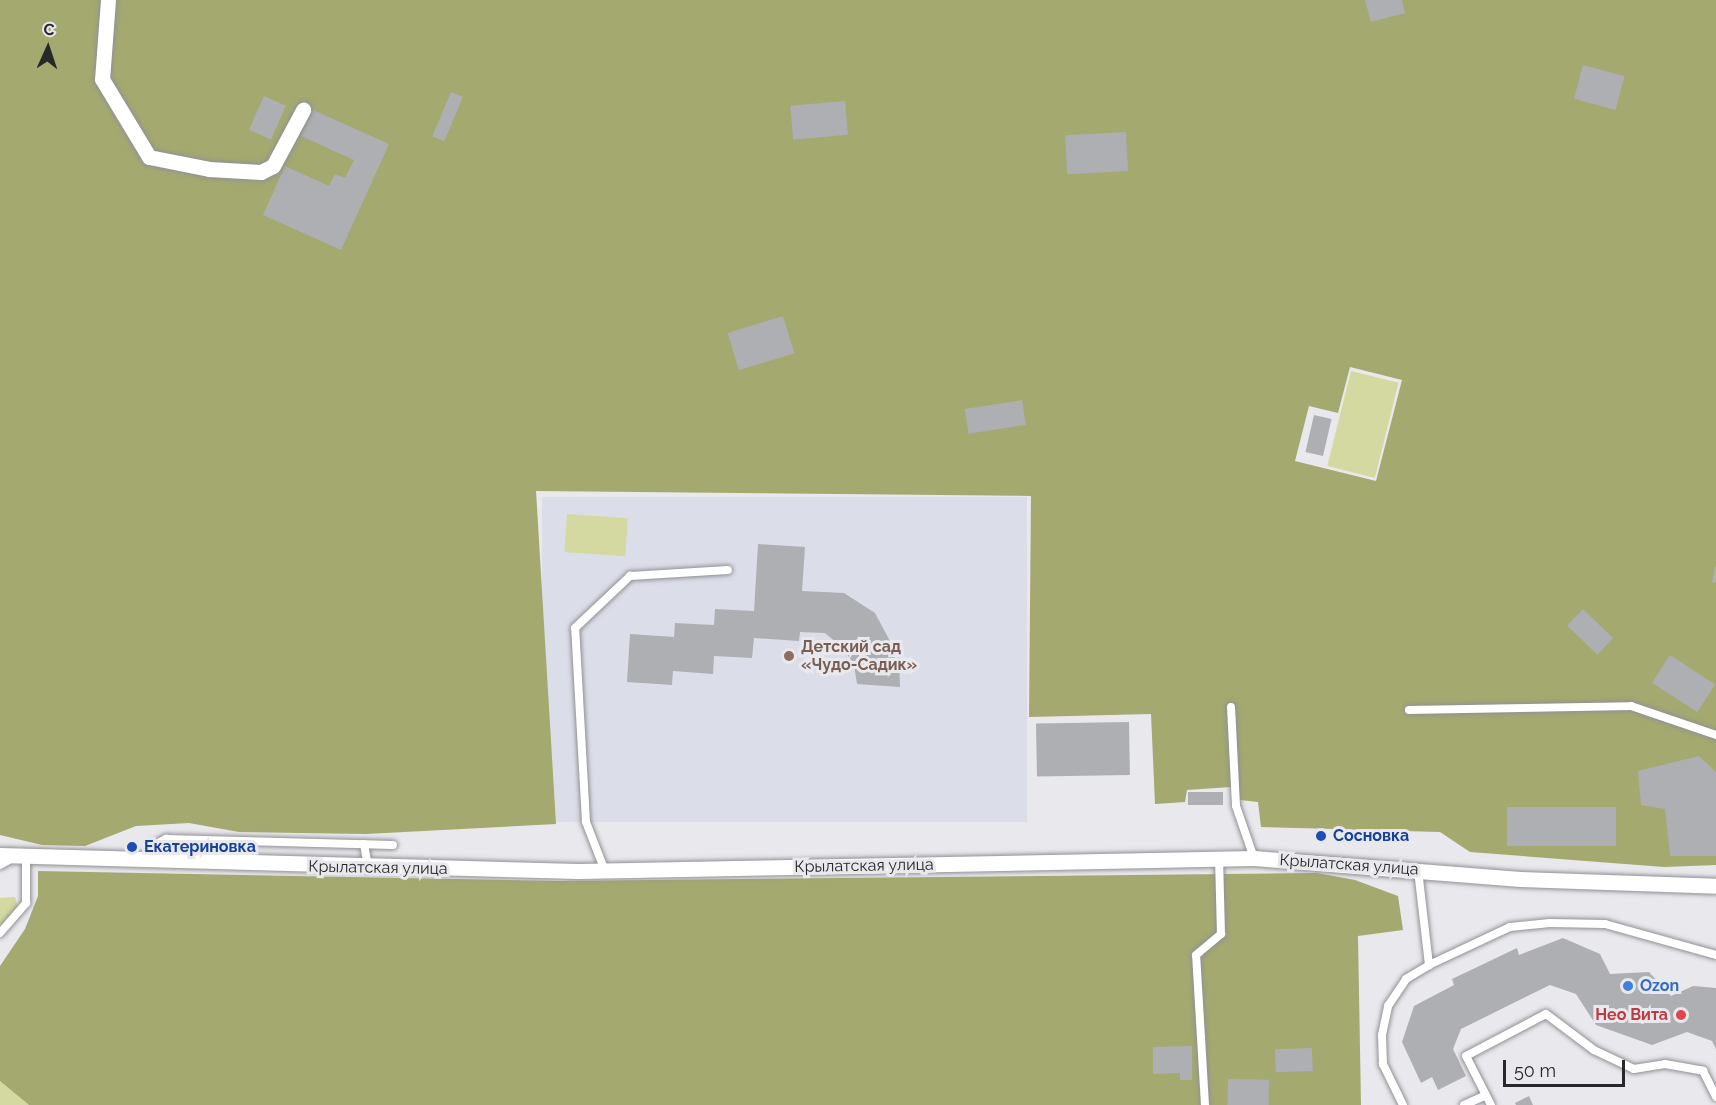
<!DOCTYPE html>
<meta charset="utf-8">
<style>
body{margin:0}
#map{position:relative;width:1716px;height:1105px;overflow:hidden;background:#e8e8ed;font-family:Raleway,sans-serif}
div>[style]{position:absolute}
.built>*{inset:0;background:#dbdde8;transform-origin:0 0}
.green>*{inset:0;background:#d3d9a0;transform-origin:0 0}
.forest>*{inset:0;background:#a4a970}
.building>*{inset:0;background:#aeafb3;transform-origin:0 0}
.roads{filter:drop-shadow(0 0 2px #919195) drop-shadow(0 0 2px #919195)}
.service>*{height:8px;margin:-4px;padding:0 4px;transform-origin:4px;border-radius:4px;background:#fff}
.minor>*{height:15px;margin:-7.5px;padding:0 7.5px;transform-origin:7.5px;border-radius:7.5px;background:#fff}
.dots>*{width:16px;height:16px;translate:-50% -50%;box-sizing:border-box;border:3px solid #e8e8ed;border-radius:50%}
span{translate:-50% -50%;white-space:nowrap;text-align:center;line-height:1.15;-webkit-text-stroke:6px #e8e8ed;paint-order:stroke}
.education-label{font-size:16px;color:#785e54;font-weight:700}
.left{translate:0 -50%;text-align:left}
.transit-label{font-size:16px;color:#164399;font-weight:700}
.street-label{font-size:16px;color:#28282a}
.shop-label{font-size:16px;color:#366cbe;font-weight:700}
.health-label{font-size:16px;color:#be3a42;font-weight:700}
.right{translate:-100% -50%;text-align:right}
.north{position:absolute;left:18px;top:18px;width:60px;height:60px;-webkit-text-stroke:4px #e8e8ed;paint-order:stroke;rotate:3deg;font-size:16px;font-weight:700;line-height:24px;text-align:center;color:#28282a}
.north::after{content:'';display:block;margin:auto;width:21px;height:27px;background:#28282a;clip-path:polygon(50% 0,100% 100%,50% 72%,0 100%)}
.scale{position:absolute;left:1503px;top:1060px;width:122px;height:27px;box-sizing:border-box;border:3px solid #28282a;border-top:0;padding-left:8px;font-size:18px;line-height:21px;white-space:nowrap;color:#28282a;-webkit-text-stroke:4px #e8e8ed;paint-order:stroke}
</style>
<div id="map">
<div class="built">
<div style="left:542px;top:497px;width:485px;height:325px"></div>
</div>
<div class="green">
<div style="left:1351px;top:371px;width:49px;height:98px;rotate:14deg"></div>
<div style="left:567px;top:514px;width:61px;height:38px;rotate:4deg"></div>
<div style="clip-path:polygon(15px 897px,18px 908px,0 926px,0 898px)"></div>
<div style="clip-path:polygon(0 1081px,29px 1105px,0 1105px)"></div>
</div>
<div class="forest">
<div style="clip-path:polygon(evenodd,0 0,1716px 0,1716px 865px,1664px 867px,1470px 852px,1440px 832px,1261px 827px,1258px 802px,1240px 800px,1231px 787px,1187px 790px,1185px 802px,1155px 804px,1151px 714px,1029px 717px,1031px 496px,536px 491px,556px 824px,366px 834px,239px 832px,189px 823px,136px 826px,85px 846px,42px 845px,0 835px,0 0,1350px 367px,1402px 380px,1376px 481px,1295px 461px,1309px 406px,1338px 413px,1350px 367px)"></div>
<div style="clip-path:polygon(38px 871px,560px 881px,1317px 873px,1355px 880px,1398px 896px,1403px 930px,1358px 936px,1361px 1105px,29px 1105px,0 1081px,0 966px,25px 929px,38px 896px)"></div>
</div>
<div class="building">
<div style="clip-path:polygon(1365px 0,1402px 0,1405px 13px,1371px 22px)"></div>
<div style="left:1583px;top:65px;width:43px;height:35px;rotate:15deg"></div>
<div style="left:451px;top:92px;width:13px;height:48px;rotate:23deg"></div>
<div style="left:264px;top:96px;width:24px;height:37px;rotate:24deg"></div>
<div style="left:845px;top:101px;width:34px;height:55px;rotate:85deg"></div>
<div style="clip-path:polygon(313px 110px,389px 144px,341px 250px,263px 215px,285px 166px,329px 186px,335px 174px,345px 178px,354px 160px,301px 136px)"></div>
<div style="left:1126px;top:132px;width:39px;height:61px;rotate:87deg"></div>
<div style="left:783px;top:316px;width:39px;height:58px;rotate:73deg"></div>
<div style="left:1022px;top:400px;width:25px;height:58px;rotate:81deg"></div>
<div style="left:1314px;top:415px;width:18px;height:38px;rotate:13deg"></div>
<div style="clip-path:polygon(758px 544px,805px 547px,802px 591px,844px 593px,875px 613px,899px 658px,900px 687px,857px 684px,854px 665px,844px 649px,825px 633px,800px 632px,799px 641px,754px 638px,752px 658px,714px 656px,713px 674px,673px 671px,672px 685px,627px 682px,630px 634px,674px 637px,675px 623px,714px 625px,715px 609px,754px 611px)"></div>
<div style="clip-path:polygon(1715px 566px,1716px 567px,1716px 583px,1712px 582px)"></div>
<div style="left:1583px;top:609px;width:42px;height:23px;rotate:44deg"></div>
<div style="left:1670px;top:655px;width:54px;height:33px;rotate:33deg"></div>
<div style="left:1129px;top:722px;width:53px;height:93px;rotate:89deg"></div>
<div style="clip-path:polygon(1699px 756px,1716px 772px,1716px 856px,1670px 856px,1665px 809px,1641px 805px,1638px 771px)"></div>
<div style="left:1223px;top:792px;width:13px;height:35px;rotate:90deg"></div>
<div style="left:1616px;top:807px;width:39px;height:109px;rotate:90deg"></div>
<div style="clip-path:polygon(1563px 938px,1600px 954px,1610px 974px,1649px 972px,1671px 996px,1693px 986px,1716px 988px,1716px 1049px,1712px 1041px,1687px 1032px,1652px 1045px,1596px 1025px,1576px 994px,1550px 985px,1461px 1029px,1453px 1049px,1466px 1076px,1438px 1090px,1432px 1077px,1421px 1083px,1402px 1042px,1414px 1006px,1454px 985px,1452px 979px,1517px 948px,1519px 955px)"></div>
<div style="clip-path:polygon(1192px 1046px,1192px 1080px,1180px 1080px,1180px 1073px,1153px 1074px,1153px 1047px)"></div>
<div style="left:1312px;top:1048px;width:23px;height:37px;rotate:88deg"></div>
<div style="left:1228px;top:1079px;width:41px;height:26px;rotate:1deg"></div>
<div style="clip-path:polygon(1529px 1096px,1533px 1105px,1516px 1105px,1515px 1103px)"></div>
</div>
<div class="roads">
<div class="service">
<div style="left:1231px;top:707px;width:99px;rotate:87.1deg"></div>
<div style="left:1236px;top:806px;width:55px;rotate:70.9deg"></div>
<div style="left:1409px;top:710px;width:222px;rotate:-1deg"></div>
<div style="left:1631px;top:706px;width:90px;rotate:18.8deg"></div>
<div style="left:364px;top:844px;width:22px;rotate:80deg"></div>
<div style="left:152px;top:860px;width:14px;rotate:-90deg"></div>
<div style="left:152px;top:846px;width:16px;rotate:-27deg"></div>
<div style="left:166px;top:839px;width:227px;rotate:1.5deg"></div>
<div style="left:0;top:865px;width:13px;rotate:-29deg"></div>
<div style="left:1418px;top:870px;width:96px;rotate:83.4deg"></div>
<div style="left:605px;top:871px;width:53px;rotate:-111.2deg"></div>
<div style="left:586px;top:822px;width:194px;rotate:-93.2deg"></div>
<div style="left:575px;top:628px;width:76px;rotate:-43.4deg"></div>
<div style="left:630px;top:576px;width:98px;rotate:-3.5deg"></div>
<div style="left:0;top:933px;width:40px;rotate:-49deg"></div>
<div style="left:26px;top:903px;width:43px;rotate:-90deg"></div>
<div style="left:1205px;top:1105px;width:150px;rotate:-93.4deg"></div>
<div style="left:1196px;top:955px;width:33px;rotate:-40deg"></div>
<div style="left:1221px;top:934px;width:75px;rotate:-91.5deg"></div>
<div style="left:1403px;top:1105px;width:46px;rotate:-116deg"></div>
<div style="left:1383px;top:1064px;width:29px;rotate:-92deg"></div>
<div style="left:1382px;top:1035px;width:30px;rotate:-78deg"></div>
<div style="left:1388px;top:1006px;width:32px;rotate:-56deg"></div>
<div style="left:1406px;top:979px;width:27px;rotate:-31deg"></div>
<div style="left:1429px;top:965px;width:89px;rotate:-25.1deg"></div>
<div style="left:1510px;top:927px;width:40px;rotate:-5.7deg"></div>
<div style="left:1550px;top:923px;width:55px;rotate:1deg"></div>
<div style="left:1605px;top:924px;width:115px;rotate:15.6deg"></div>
<div style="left:1464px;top:1105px;width:24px;rotate:-24deg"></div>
<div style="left:1491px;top:1105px;width:55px;rotate:-117deg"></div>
<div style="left:1466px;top:1056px;width:90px;rotate:-27.7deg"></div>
<div style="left:1546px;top:1014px;width:60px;rotate:36.9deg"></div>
<div style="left:1594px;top:1050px;width:44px;rotate:25.4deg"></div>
<div style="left:1634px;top:1069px;width:31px;rotate:-9deg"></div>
<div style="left:1665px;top:1064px;width:39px;rotate:10deg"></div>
<div style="left:1703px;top:1071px;width:29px;rotate:63deg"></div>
</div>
<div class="minor">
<div style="left:108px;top:0;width:79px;rotate:94.3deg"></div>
<div style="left:102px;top:79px;width:91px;rotate:58.9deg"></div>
<div style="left:149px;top:157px;width:61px;rotate:11.3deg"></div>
<div style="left:209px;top:169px;width:52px;rotate:3.3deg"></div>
<div style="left:261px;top:172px;width:13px;rotate:-27deg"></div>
<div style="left:273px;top:166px;width:64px;rotate:-61.8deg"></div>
<div style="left:0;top:855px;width:578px;rotate:1.59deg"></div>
<div style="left:578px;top:871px;width:676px;rotate:-1.1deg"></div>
<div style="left:1254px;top:858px;width:267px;rotate:4.5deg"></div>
<div style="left:1520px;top:879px;width:196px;rotate:2deg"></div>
</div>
</div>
<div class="dots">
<div style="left:789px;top:656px;background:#8d6e63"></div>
<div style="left:1321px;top:836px;background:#1a4fb4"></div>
<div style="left:132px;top:847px;background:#1a4fb4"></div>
<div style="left:1628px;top:986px;background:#3f7fe0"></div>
<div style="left:1681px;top:1015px;background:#e0444e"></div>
</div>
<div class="education-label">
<span class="left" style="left:801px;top:656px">Детский сад<br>«Чудо-Садик»</span>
</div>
<div class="transit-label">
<span class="left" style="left:1333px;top:836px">Сосновка</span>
<span class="left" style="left:144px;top:847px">Екатериновка</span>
</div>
<div class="street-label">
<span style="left:1349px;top:865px;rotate:4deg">Крылатская улица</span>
<span style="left:864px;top:866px;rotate:-1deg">Крылатская улица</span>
<span style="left:378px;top:868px;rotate:1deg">Крылатская улица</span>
</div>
<div class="shop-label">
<span class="left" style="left:1640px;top:986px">Ozon</span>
</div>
<div class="health-label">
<span class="right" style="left:1668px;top:1015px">Нео Вита</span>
</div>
<div class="north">С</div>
<div class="scale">50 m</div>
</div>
